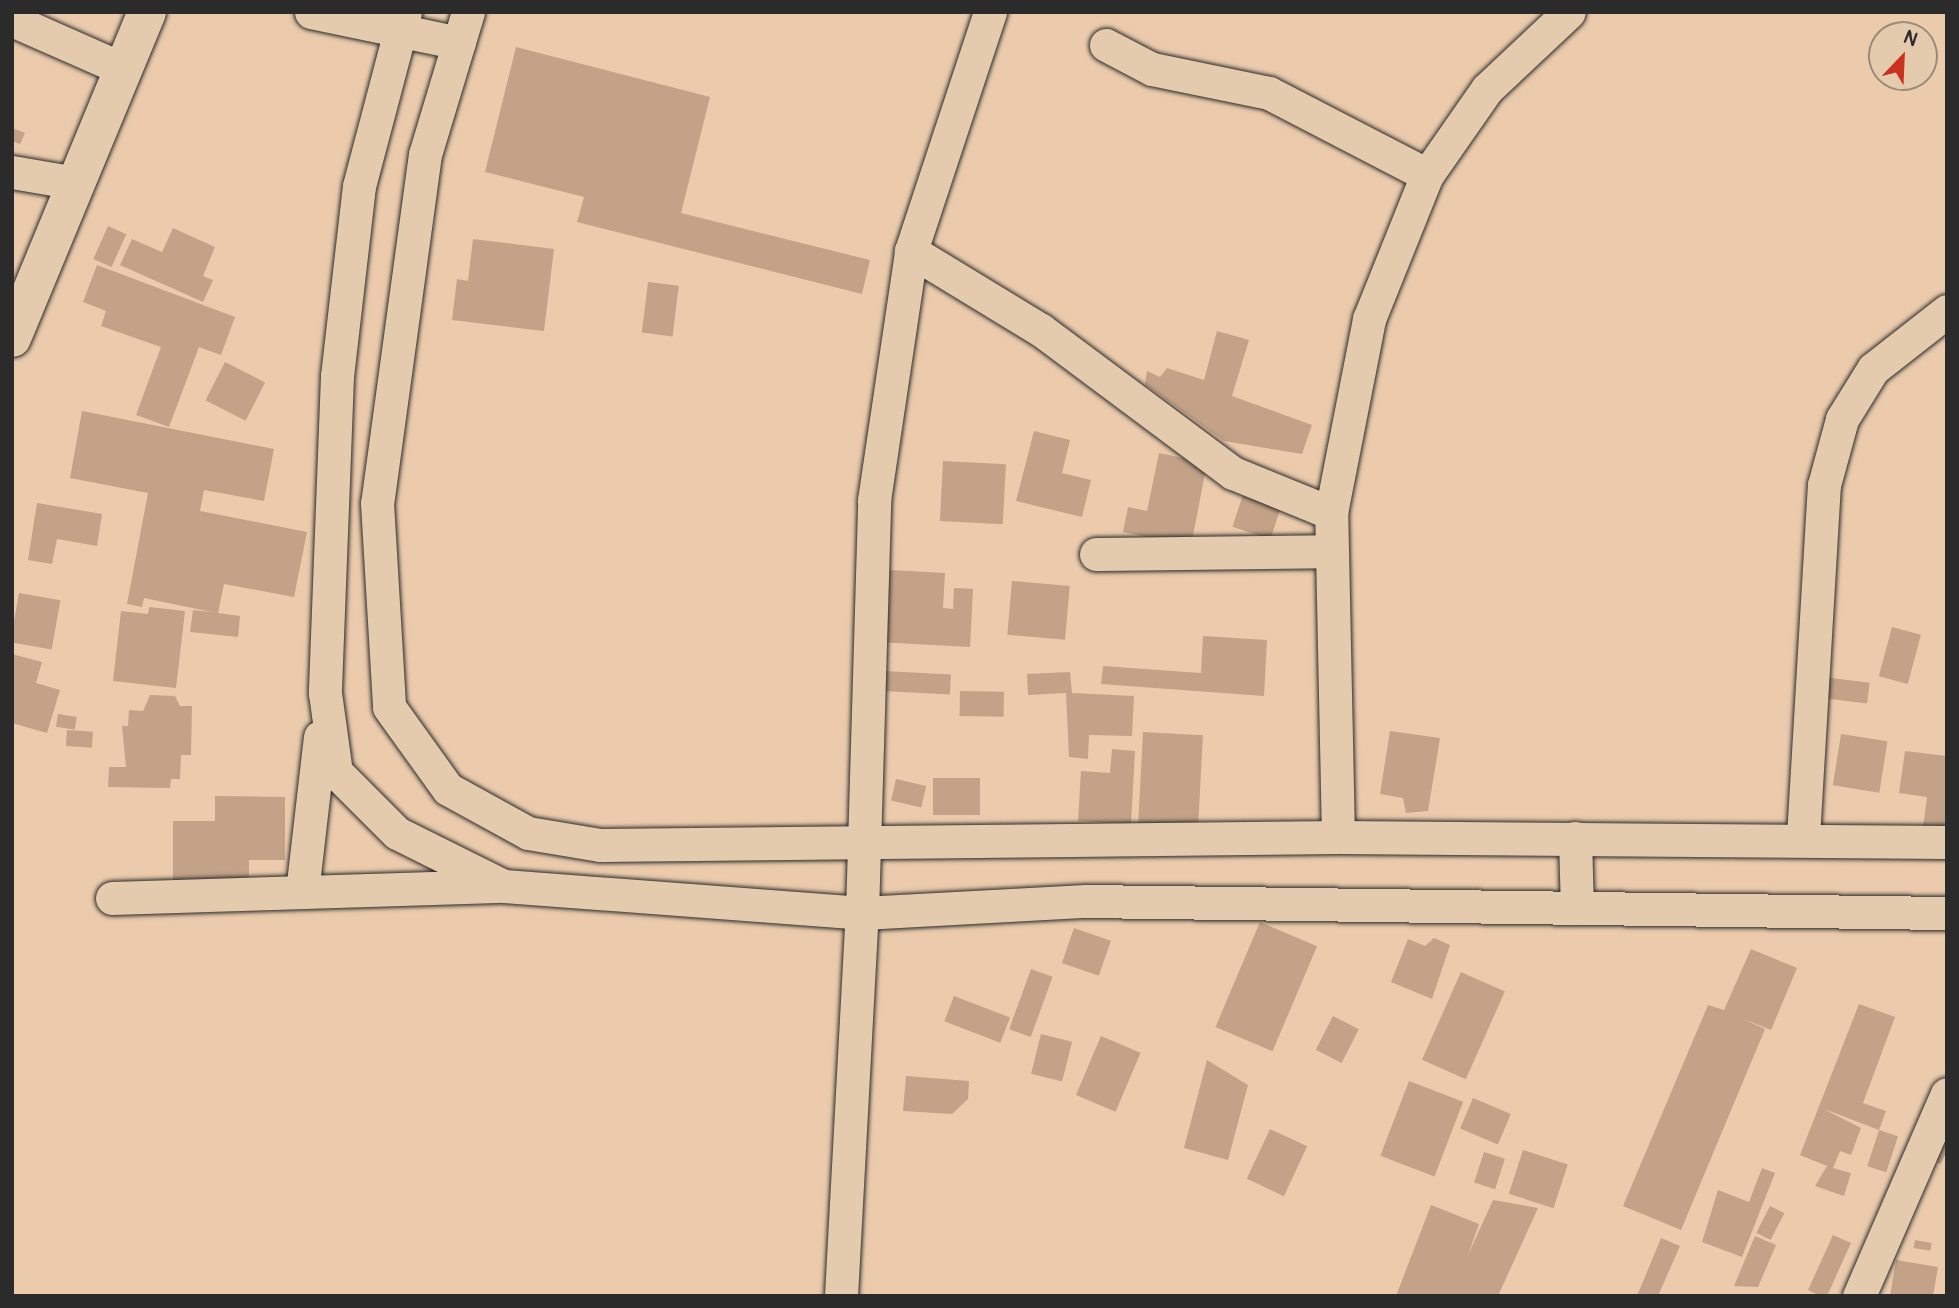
<!DOCTYPE html>
<style>
body{margin:0}
#map{position:relative;width:1959px;height:1308px;overflow:hidden;background:#ebcbac;font-family:Pangolin,sans-serif}
div>[style]{position:absolute}
.building>*{inset:0;background:#c3a288;transform-origin:0 0}
.roads{filter:drop-shadow(0 0 2px #2b2b2b) drop-shadow(0 0 2px #2b2b2b)}
.minor>*{height:33px;margin:-16.5px;padding:0 16.5px;transform-origin:16.5px;border-radius:16.5px;background:#e5cbad}
.tertiary>*{height:38px;margin:-19px;padding:0 19px;transform-origin:19px;border-radius:19px;background:#e5cbad}
span{translate:-50% -50%;white-space:nowrap;text-align:center;line-height:1.15;-webkit-text-stroke:7px #e5cbad;paint-order:stroke}
.frame{position:absolute;inset:0;border:14px solid #2b2b2b;pointer-events:none}
.north{position:absolute;left:1868px;top:21px;width:70px;height:70px;box-sizing:border-box;background:#e5cbad;border:2px solid #9b8b79;border-radius:50%;rotate:23deg;font-size:19px;font-weight:700;line-height:28px;text-align:center;color:#2b2b2b}
.north::after{content:'';display:block;margin:auto;width:24px;height:32px;background:#c8321e;clip-path:polygon(50% 0,100% 100%,50% 72%,0 100%)}
</style>
<div id="map">
<div class="building">
<div style="clip-path:polygon(516px 47px,710px 97px,681px 213px,870px 260px,862px 294px,577px 222px,584px 197px,485px 172px)"></div>
<div style="clip-path:polygon(12px 128px,25px 133px,20px 144px,12px 141px)"></div>
<div style="left:108px;top:226px;width:20px;height:36px;rotate:24deg"></div>
<div style="clip-path:polygon(173px 228px,215px 247px,203px 276px,213px 280px,203px 302px,120px 265px,132px 239px,162px 252px)"></div>
<div style="clip-path:polygon(473px 239px,554px 249px,544px 331px,452px 320px,457px 279px,468px 281px)"></div>
<div style="clip-path:polygon(97px 265px,235px 317px,221px 355px,199px 347px,169px 427px,136px 415px,161px 347px,101px 326px,106px 311px,83px 302px)"></div>
<div style="left:648px;top:282px;width:31px;height:51px;rotate:7deg"></div>
<div style="clip-path:polygon(1217px 331px,1249px 340px,1232px 396px,1312px 425px,1302px 454px,1224px 441px,1145px 384px,1147px 371px,1160px 377px,1167px 368px,1204px 380px)"></div>
<div style="left:225px;top:362px;width:45px;height:43px;rotate:27deg"></div>
<div style="clip-path:polygon(82px 411px,274px 449px,264px 501px,204px 490px,200px 511px,307px 532px,294px 597px,224px 584px,218px 613px,240px 616px,238px 637px,190px 632px,193px 610px,212px 612px,144px 598px,142px 607px,127px 604px,148px 493px,70px 478px)"></div>
<div style="clip-path:polygon(1034px 431px,1070px 440px,1062px 473px,1091px 480px,1082px 517px,1016px 501px)"></div>
<div style="clip-path:polygon(1159px 453px,1207px 463px,1191px 546px,1123px 532px,1128px 507px,1147px 511px)"></div>
<div style="left:943px;top:461px;width:63px;height:60px;rotate:3deg"></div>
<div style="left:1246px;top:485px;width:40px;height:44px;rotate:18deg"></div>
<div style="clip-path:polygon(37px 503px,102px 514px,97px 546px,57px 539px,52px 564px,28px 560px)"></div>
<div style="clip-path:polygon(890px 570px,945px 573px,943px 608px,953px 609px,954px 588px,973px 589px,970px 647px,877px 642px,878px 615px,888px 616px)"></div>
<div style="left:1012px;top:581px;width:58px;height:54px;rotate:5deg"></div>
<div style="left:19px;top:593px;width:42px;height:50px;rotate:10deg"></div>
<div style="clip-path:polygon(149px 607px,185px 611px,176px 688px,113px 681px,121px 611px,148px 614px)"></div>
<div style="left:1892px;top:627px;width:30px;height:51px;rotate:15deg"></div>
<div style="clip-path:polygon(1203px 636px,1267px 640px,1264px 696px,1101px 684px,1103px 666px,1201px 673px)"></div>
<div style="clip-path:polygon(12px 654px,42px 662px,36px 683px,60px 690px,47px 733px,12px 723px)"></div>
<div style="left:884px;top:671px;width:67px;height:20px;rotate:3deg"></div>
<div style="clip-path:polygon(1070px 672px,1072px 693px,1134px 696px,1132px 736px,1089px 735px,1088px 759px,1069px 757px,1066px 693px,1028px 695px,1027px 674px)"></div>
<div style="left:1823px;top:677px;width:47px;height:21px;rotate:7deg"></div>
<div style="left:960px;top:691px;width:44px;height:25px;rotate:1deg"></div>
<div style="clip-path:polygon(150px 695px,175px 696px,180px 706px,192px 706px,191px 755px,181px 755px,180px 779px,171px 779px,170px 788px,108px 787px,109px 767px,126px 767px,122px 726px,128px 726px,129px 710px,143px 711px)"></div>
<div style="left:58px;top:714px;width:19px;height:13px;rotate:9deg"></div>
<div style="left:67px;top:730px;width:26px;height:16px;rotate:4deg"></div>
<div style="clip-path:polygon(1390px 731px,1440px 738px,1428px 811px,1406px 813px,1403px 798px,1380px 794px)"></div>
<div style="left:1143px;top:732px;width:60px;height:91px;rotate:3deg"></div>
<div style="left:1841px;top:734px;width:47px;height:52px;rotate:9deg"></div>
<div style="clip-path:polygon(1112px 749px,1135px 751px,1131px 824px,1078px 821px,1081px 771px,1110px 773px)"></div>
<div style="clip-path:polygon(1905px 751px,1947px 756px,1947px 830px,1923px 827px,1927px 797px,1899px 793px)"></div>
<div style="left:933px;top:778px;width:47px;height:37px"></div>
<div style="left:896px;top:779px;width:31px;height:22px;rotate:13deg"></div>
<div style="clip-path:polygon(215px 796px,285px 797px,285px 860px,249px 860px,249px 881px,173px 881px,173px 821px,215px 821px)"></div>
<div style="left:1260px;top:922px;width:62px;height:114px;rotate:23deg"></div>
<div style="left:1074px;top:928px;width:39px;height:37px;rotate:19deg"></div>
<div style="clip-path:polygon(1434px 938px,1450px 945px,1432px 999px,1391px 982px,1408px 939px,1425px 946px)"></div>
<div style="clip-path:polygon(1751px 949px,1797px 968px,1771px 1030px,1741px 1018px,1765px 1029px,1681px 1230px,1623px 1206px,1708px 1005px,1724px 1010px)"></div>
<div style="left:1031px;top:969px;width:23px;height:64px;rotate:20deg"></div>
<div style="left:1461px;top:972px;width:48px;height:96px;rotate:24deg"></div>
<div style="left:954px;top:996px;width:60px;height:27px;rotate:21deg"></div>
<div style="clip-path:polygon(1859px 1004px,1895px 1017px,1863px 1103px,1886px 1111px,1879px 1130px,1824px 1109px,1861px 1128px,1851px 1155px,1840px 1151px,1833px 1168px,1851px 1173px,1844px 1196px,1815px 1186px,1827px 1166px,1800px 1155px)"></div>
<div style="left:1333px;top:1016px;width:29px;height:38px;rotate:27deg"></div>
<div style="left:1041px;top:1034px;width:32px;height:41px;rotate:14deg"></div>
<div style="left:1101px;top:1036px;width:43px;height:64px;rotate:23deg"></div>
<div style="clip-path:polygon(1207px 1060px,1248px 1085px,1228px 1160px,1184px 1148px)"></div>
<div style="clip-path:polygon(906px 1076px,969px 1081px,968px 1099px,952px 1114px,903px 1111px)"></div>
<div style="left:1409px;top:1081px;width:58px;height:80px;rotate:21deg"></div>
<div style="left:1473px;top:1098px;width:41px;height:33px;rotate:23deg"></div>
<div style="clip-path:polygon(1947px 1104px,1947px 1150px,1941px 1164px,1925px 1158px)"></div>
<div style="left:1270px;top:1129px;width:41px;height:55px;rotate:25deg"></div>
<div style="left:1879px;top:1130px;width:20px;height:38px;rotate:18deg"></div>
<div style="left:1523px;top:1150px;width:47px;height:46px;rotate:18deg"></div>
<div style="left:1484px;top:1152px;width:22px;height:32px;rotate:18deg"></div>
<div style="clip-path:polygon(1762px 1168px,1775px 1173px,1742px 1257px,1702px 1242px,1718px 1190px,1749px 1202px)"></div>
<div style="clip-path:polygon(1493px 1200px,1538px 1208px,1498px 1296px,1396px 1296px,1431px 1205px,1479px 1224px,1468px 1255px)"></div>
<div style="left:1770px;top:1206px;width:16px;height:30px;rotate:27deg"></div>
<div style="clip-path:polygon(1833px 1235px,1851px 1243px,1827px 1296px,1820px 1296px,1808px 1290px)"></div>
<div style="clip-path:polygon(1755px 1236px,1776px 1245px,1758px 1287px,1734px 1286px)"></div>
<div style="clip-path:polygon(1661px 1238px,1680px 1246px,1658px 1296px,1637px 1296px)"></div>
<div style="left:1915px;top:1240px;width:17px;height:8px;rotate:10deg"></div>
<div style="clip-path:polygon(1896px 1260px,1938px 1267px,1933px 1296px,1890px 1296px)"></div>
</div>
<div class="roads">
<div class="minor">
<div style="left:311px;top:12px;width:151px;rotate:11.8deg"></div>
<div style="left:405px;top:12px;width:180px;rotate:104.8deg"></div>
<div style="left:359px;top:186px;width:191px;rotate:96.6deg"></div>
<div style="left:337px;top:376px;width:317px;rotate:92.2deg"></div>
<div style="left:325px;top:693px;width:80px;rotate:82.1deg"></div>
<div style="left:336px;top:772px;width:86px;rotate:45deg"></div>
<div style="left:397px;top:833px;width:119px;rotate:26.4deg"></div>
<div style="left:504px;top:886px;width:359px;rotate:4.3deg"></div>
<div style="left:862px;top:913px;width:224px;rotate:-3.1deg"></div>
<div style="left:1086px;top:901px;width:861px;rotate:0.8deg"></div>
<div style="left:468px;top:12px;width:148px;rotate:106.8deg"></div>
<div style="left:425px;top:154px;width:352px;rotate:97.8deg"></div>
<div style="left:377px;top:503px;width:204px;rotate:86.6deg"></div>
<div style="left:389px;top:707px;width:101px;rotate:54.3deg"></div>
<div style="left:448px;top:789px;width:91px;rotate:28.8deg"></div>
<div style="left:528px;top:833px;width:73px;rotate:9.5deg"></div>
<div style="left:600px;top:845px;width:738px;rotate:-0.62deg"></div>
<div style="left:1338px;top:837px;width:609px;rotate:0.47deg"></div>
<div style="left:12px;top:20px;width:121px;rotate:23.8deg"></div>
<div style="left:1106px;top:45px;width:52px;rotate:27.6deg"></div>
<div style="left:1152px;top:69px;width:119px;rotate:11.6deg"></div>
<div style="left:1269px;top:93px;width:178px;rotate:27.4deg"></div>
<div style="left:12px;top:172px;width:65px;rotate:9.8deg"></div>
<div style="left:911px;top:251px;width:152px;rotate:31.3deg"></div>
<div style="left:1041px;top:330px;width:239px;rotate:36.7deg"></div>
<div style="left:1233px;top:473px;width:106px;rotate:22.2deg"></div>
<div style="left:1096px;top:554px;width:235px;rotate:-0.7deg"></div>
<div style="left:1338px;top:837px;width:324px;rotate:-91.2deg"></div>
<div style="left:1331px;top:513px;width:198px;rotate:-78.9deg"></div>
<div style="left:1369px;top:319px;width:155px;rotate:-68.1deg"></div>
<div style="left:1427px;top:175px;width:105px;rotate:-55.1deg"></div>
<div style="left:1487px;top:89px;width:112px;rotate:-43.2deg"></div>
<div style="left:1803px;top:837px;width:353px;rotate:-86.6deg"></div>
<div style="left:1824px;top:485px;width:68px;rotate:-74.7deg"></div>
<div style="left:1842px;top:419px;width:59px;rotate:-58.2deg"></div>
<div style="left:1873px;top:369px;width:94px;rotate:-38.1deg"></div>
<div style="left:1575px;top:838px;width:70px;rotate:88.4deg"></div>
<div style="left:302px;top:892px;width:156px;rotate:-83.4deg"></div>
<div style="left:112px;top:898px;width:385px;rotate:-1.8deg"></div>
<div style="left:841px;top:1296px;width:384px;rotate:-86.9deg"></div>
<div style="left:862px;top:913px;width:413px;rotate:-88.3deg"></div>
<div style="left:874px;top:500px;width:252px;rotate:-81.5deg"></div>
<div style="left:911px;top:251px;width:252px;rotate:-71.7deg"></div>
<div style="left:1859px;top:1296px;width:220px;rotate:-66.5deg"></div>
</div>
<div class="tertiary">
<div style="left:12px;top:338px;width:353px;rotate:-67.5deg"></div>
</div>
</div>
<div class="frame"></div>
<div class="north">N</div>
</div>
